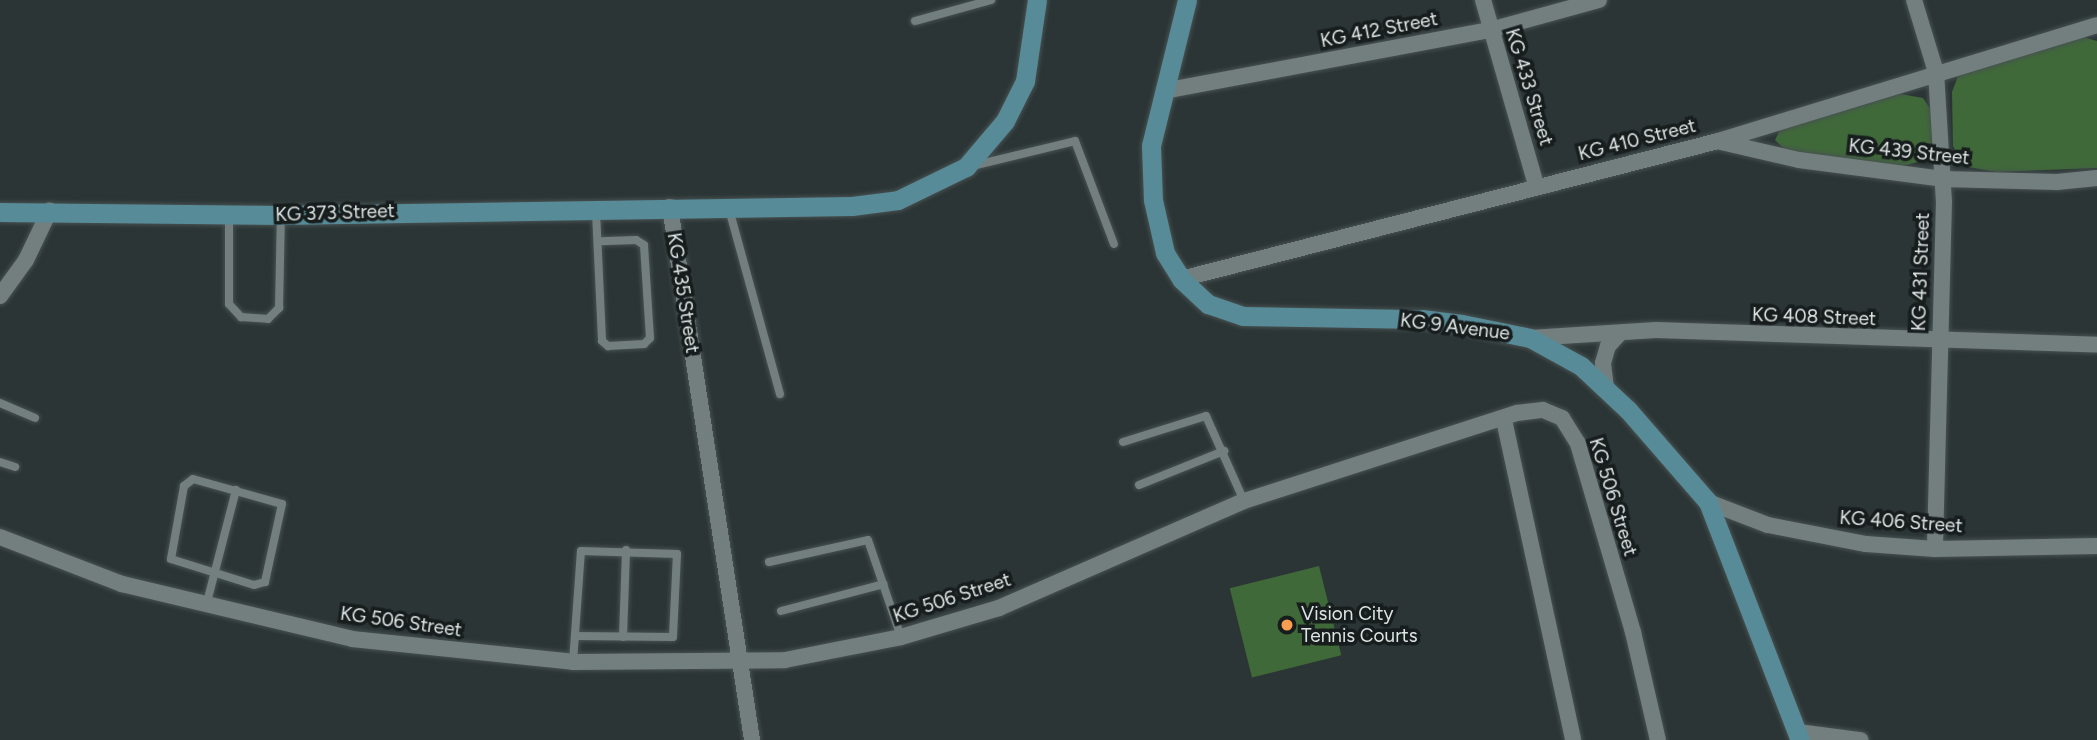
<!DOCTYPE html>
<style>
body{margin:0}
#map{position:relative;width:2097px;height:740px;overflow:hidden;background:#2b3535;font-family:Figtree,sans-serif}
div>[style]{position:absolute}
.green>*{inset:0;background:#40693a;transform-origin:0 0}
.roads{filter:drop-shadow(0 0 2px #485151) drop-shadow(0 0 2px #485151)}
.service>*{height:8px;margin:-4px;padding:0 4px;transform-origin:4px;border-radius:4px;background:#737f7f}
.minor>*{height:16px;margin:-8px;padding:0 8px;transform-origin:8px;border-radius:8px;background:#737f7f}
.secondary>*{height:19px;margin:-9.5px;padding:0 9.5px;transform-origin:9.5px;border-radius:9.5px;background:#578b98}
.dots>*{width:19px;height:19px;translate:-50% -50%;box-sizing:border-box;border:4px solid #171c1c;border-radius:50%}
span{translate:-50% -50%;white-space:nowrap;text-align:center;line-height:1.15;-webkit-text-stroke:7px #171c1c;paint-order:stroke}
.street-label{font-size:19px;color:#dde4e4}
.poi-label{font-size:19px;color:#dde4e4}
.left{translate:0 -50%;text-align:left}
</style>
<div id="map">
<div class="green">
<div style="clip-path:polygon(2079px 36px,2097px 41px,2097px 168px,1996px 172px,1963px 166px,1953px 146px,1952px 92px,1961px 68px)"></div>
<div style="clip-path:polygon(1901px 94px,1923px 98px,1933px 113px,1935px 137px,1930px 158px,1921px 161px,1900px 167px,1786px 151px,1775px 140px,1780px 130px)"></div>
<div style="left:1319px;top:566px;width:92px;height:92px;rotate:76deg"></div>
</div>
<div class="roads">
<div class="service">
<div style="left:915px;top:21px;width:79px;rotate:-15.4deg"></div>
<div style="left:972px;top:166px;width:106px;rotate:-13.6deg"></div>
<div style="left:1075px;top:141px;width:110px;rotate:69.3deg"></div>
<div style="left:729px;top:209px;width:192px;rotate:74.6deg"></div>
<div style="left:596px;top:212px;width:129px;rotate:87.3deg"></div>
<div style="left:602px;top:341px;width:8px;rotate:40deg"></div>
<div style="left:608px;top:346px;width:36px;rotate:-3deg"></div>
<div style="left:644px;top:344px;width:8px;rotate:-45deg"></div>
<div style="left:650px;top:338px;width:93px;rotate:-93.7deg"></div>
<div style="left:644px;top:245px;width:9px;rotate:-148deg"></div>
<div style="left:636px;top:240px;width:36px;rotate:178deg"></div>
<div style="left:229px;top:216px;width:88px;rotate:90deg"></div>
<div style="left:229px;top:304px;width:18px;rotate:47deg"></div>
<div style="left:241px;top:317px;width:27px;rotate:4deg"></div>
<div style="left:268px;top:319px;width:16px;rotate:-45deg"></div>
<div style="left:279px;top:308px;width:93px;rotate:-88.8deg"></div>
<div style="left:0;top:403px;width:38px;rotate:23deg"></div>
<div style="left:1123px;top:442px;width:87px;rotate:-17.4deg"></div>
<div style="left:1206px;top:416px;width:93px;rotate:65.9deg"></div>
<div style="left:0;top:462px;width:16px;rotate:18deg"></div>
<div style="left:193px;top:479px;width:92px;rotate:15.7deg"></div>
<div style="left:282px;top:504px;width:80px;rotate:102.3deg"></div>
<div style="left:265px;top:582px;width:11px;rotate:165deg"></div>
<div style="left:254px;top:585px;width:87px;rotate:-162.6deg"></div>
<div style="left:171px;top:559px;width:74px;rotate:-79.9deg"></div>
<div style="left:184px;top:486px;width:11px;rotate:-38deg"></div>
<div style="left:1139px;top:485px;width:92px;rotate:-21.8deg"></div>
<div style="left:769px;top:562px;width:101px;rotate:-12.5deg"></div>
<div style="left:868px;top:540px;width:102px;rotate:71.2deg"></div>
<div style="left:206px;top:606px;width:120px;rotate:-75.5deg"></div>
<div style="left:781px;top:611px;width:106px;rotate:-14.7deg"></div>
<div style="left:623px;top:637px;width:87px;rotate:-88deg"></div>
<div style="left:573px;top:662px;width:111px;rotate:-85.9deg"></div>
<div style="left:581px;top:551px;width:96px;rotate:1.8deg"></div>
<div style="left:677px;top:554px;width:83px;rotate:92.8deg"></div>
<div style="left:673px;top:637px;width:97px;rotate:-179.4deg"></div>
</div>
<div class="minor">
<div style="left:1483px;top:0;width:192px;rotate:74deg"></div>
<div style="left:1914px;top:0;width:75px;rotate:73deg"></div>
<div style="left:1936px;top:72px;width:129px;rotate:86.5deg"></div>
<div style="left:1944px;top:201px;width:348px;rotate:91.5deg"></div>
<div style="left:1164px;top:91px;width:332px;rotate:-10.6deg"></div>
<div style="left:1490px;top:30px;width:113px;rotate:-15.4deg"></div>
<div style="left:1721px;top:142px;width:80px;rotate:13deg"></div>
<div style="left:1799px;top:160px;width:145px;rotate:7.5deg"></div>
<div style="left:1943px;top:179px;width:114px;rotate:1.5deg"></div>
<div style="left:2057px;top:182px;width:40px;rotate:-5.7deg"></div>
<div style="left:670px;top:207px;width:539px;rotate:81.25deg"></div>
<div style="left:1181px;top:279px;width:554px;rotate:-14.41deg"></div>
<div style="left:1718px;top:141px;width:396px;rotate:-17deg"></div>
<div style="left:0;top:296px;width:44px;rotate:-54.2deg"></div>
<div style="left:26px;top:260px;width:55px;rotate:-64.4deg"></div>
<div style="left:1530px;top:338px;width:126px;rotate:-3.6deg"></div>
<div style="left:1656px;top:330px;width:441px;rotate:1.9deg"></div>
<div style="left:1606px;top:388px;width:25px;rotate:-97deg"></div>
<div style="left:1603px;top:363px;width:18px;rotate:-74deg"></div>
<div style="left:1608px;top:346px;width:18px;rotate:-47deg"></div>
<div style="left:1504px;top:420px;width:327px;rotate:77.8deg"></div>
<div style="left:1708px;top:502px;width:64px;rotate:21deg"></div>
<div style="left:1768px;top:525px;width:100px;rotate:11deg"></div>
<div style="left:1866px;top:544px;width:69px;rotate:4.1deg"></div>
<div style="left:1935px;top:549px;width:162px;rotate:-1.1deg"></div>
<div style="left:0;top:537px;width:131px;rotate:21.1deg"></div>
<div style="left:122px;top:584px;width:236px;rotate:13.4deg"></div>
<div style="left:352px;top:639px;width:222px;rotate:5.9deg"></div>
<div style="left:573px;top:662px;width:212px;rotate:-0.5deg"></div>
<div style="left:785px;top:660px;width:118px;rotate:-11.2deg"></div>
<div style="left:901px;top:637px;width:102px;rotate:-16.5deg"></div>
<div style="left:999px;top:608px;width:267px;rotate:-23.6deg"></div>
<div style="left:1244px;top:501px;width:287px;rotate:-17.9deg"></div>
<div style="left:1517px;top:413px;width:26px;rotate:-7deg"></div>
<div style="left:1543px;top:410px;width:21px;rotate:23deg"></div>
<div style="left:1562px;top:418px;width:31px;rotate:58deg"></div>
<div style="left:1578px;top:444px;width:196px;rotate:73.7deg"></div>
<div style="left:1633px;top:632px;width:111px;rotate:77deg"></div>
<div style="left:1798px;top:732px;width:63px;rotate:7.4deg"></div>
</div>
<div class="secondary">
<div style="left:1187px;top:0;width:150px;rotate:103.9deg"></div>
<div style="left:1151px;top:146px;width:54px;rotate:87.9deg"></div>
<div style="left:1153px;top:200px;width:54px;rotate:77.2deg"></div>
<div style="left:1165px;top:253px;width:31px;rotate:58deg"></div>
<div style="left:1181px;top:279px;width:37px;rotate:43deg"></div>
<div style="left:1208px;top:304px;width:37px;rotate:19deg"></div>
<div style="left:1243px;top:316px;width:179px;rotate:1deg"></div>
<div style="left:1422px;top:319px;width:40px;rotate:7.1deg"></div>
<div style="left:1462px;top:324px;width:69px;rotate:11.6deg"></div>
<div style="left:1530px;top:338px;width:58px;rotate:28.8deg"></div>
<div style="left:1581px;top:366px;width:64px;rotate:43.1deg"></div>
<div style="left:1628px;top:410px;width:122px;rotate:49deg"></div>
<div style="left:1708px;top:502px;width:255px;rotate:68.9deg"></div>
<div style="left:0;top:212px;width:281px;rotate:0.6deg"></div>
<div style="left:281px;top:215px;width:571px;rotate:-0.9deg"></div>
<div style="left:852px;top:206px;width:46px;rotate:-7.4deg"></div>
<div style="left:898px;top:200px;width:76px;rotate:-25.9deg"></div>
<div style="left:966px;top:167px;width:60px;rotate:-49.7deg"></div>
<div style="left:1005px;top:121px;width:45px;rotate:-63.4deg"></div>
<div style="left:1025px;top:81px;width:82px;rotate:-81.6deg"></div>
</div>
</div>
<div class="dots">
<div style="left:1287px;top:625px;background:#fb9e50"></div>
</div>
<div class="street-label">
<span style="left:1379px;top:30px;rotate:-11deg">KG 412 Street</span>
<span style="left:1529px;top:87px;rotate:73deg">KG 433 Street</span>
<span style="left:1637px;top:140px;rotate:-14deg">KG 410 Street</span>
<span style="left:1909px;top:152px;rotate:6deg">KG 439 Street</span>
<span style="left:335px;top:213px;rotate:-2deg">KG 373 Street</span>
<span style="left:1921px;top:272px;rotate:-88deg">KG 431 Street</span>
<span style="left:683px;top:293px;rotate:81deg">KG 435 Street</span>
<span style="left:1814px;top:317px;rotate:2deg">KG 408 Street</span>
<span style="left:1455px;top:327px;rotate:7deg">KG 9 Avenue</span>
<span style="left:1613px;top:497px;rotate:73deg">KG 506 Street</span>
<span style="left:1901px;top:522px;rotate:4deg">KG 406 Street</span>
<span style="left:952px;top:598px;rotate:-18deg">KG 506 Street</span>
<span style="left:401px;top:622px;rotate:8deg">KG 506 Street</span>
</div>
<div class="poi-label">
<span class="left" style="left:1301px;top:625px">Vision City<br>Tennis Courts</span>
</div>
</div>
